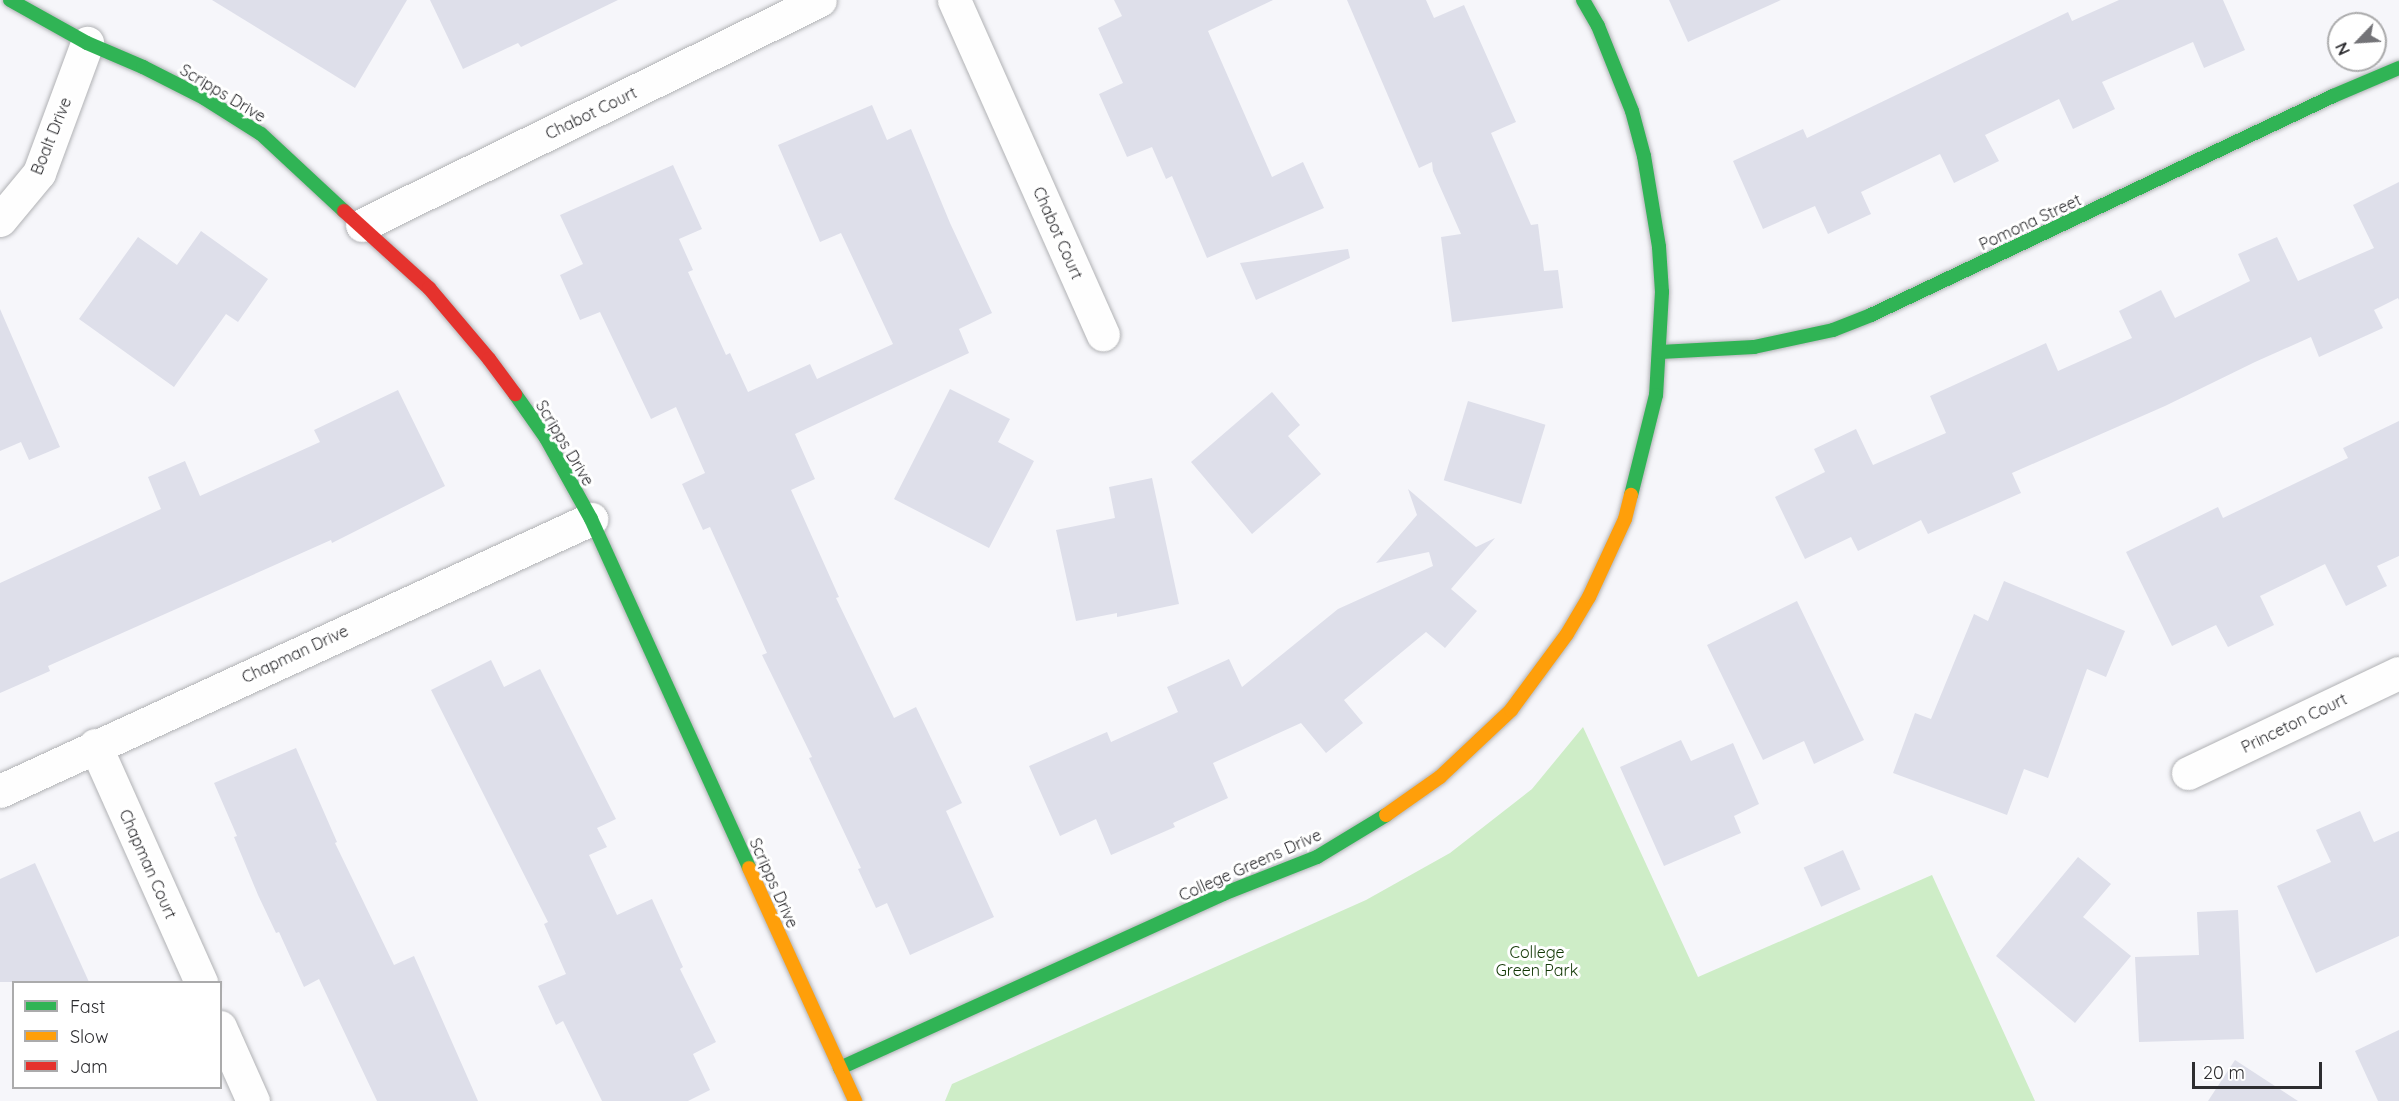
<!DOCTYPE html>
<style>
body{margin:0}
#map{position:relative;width:2399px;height:1101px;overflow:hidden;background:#f6f6fa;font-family:Quicksand,sans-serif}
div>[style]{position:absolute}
.green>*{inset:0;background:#ceedc7}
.building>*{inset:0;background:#dedfea;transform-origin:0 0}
.roads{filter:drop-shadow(0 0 2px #b1b2b5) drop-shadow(0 0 2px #b1b2b5)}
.street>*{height:33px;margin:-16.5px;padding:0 16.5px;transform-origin:16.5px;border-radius:16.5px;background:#fefefe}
.fast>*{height:14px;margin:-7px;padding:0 7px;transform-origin:7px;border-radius:7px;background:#30b455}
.slow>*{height:14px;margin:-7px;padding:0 7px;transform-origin:7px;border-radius:7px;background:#ff9f0a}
.jam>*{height:14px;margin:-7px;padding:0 7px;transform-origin:7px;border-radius:7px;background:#e5322d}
span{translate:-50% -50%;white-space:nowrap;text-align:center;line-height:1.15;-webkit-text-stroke:6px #fff;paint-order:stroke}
.street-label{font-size:16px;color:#2d2d30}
.park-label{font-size:16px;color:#113704}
.legend{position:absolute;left:12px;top:981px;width:210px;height:108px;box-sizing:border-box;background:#fff;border:2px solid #ababac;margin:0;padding:8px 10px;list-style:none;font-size:18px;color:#2d2d30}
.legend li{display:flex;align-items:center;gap:12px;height:30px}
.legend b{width:30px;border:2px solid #ababac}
.north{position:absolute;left:2327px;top:12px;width:60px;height:60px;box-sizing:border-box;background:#fff;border:2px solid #ababac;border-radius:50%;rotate:245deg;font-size:16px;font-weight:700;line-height:24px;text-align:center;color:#2d2d30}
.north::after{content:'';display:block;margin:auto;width:21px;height:27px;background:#737377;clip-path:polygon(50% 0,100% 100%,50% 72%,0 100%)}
.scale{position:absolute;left:2192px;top:1062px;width:130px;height:27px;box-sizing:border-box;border:3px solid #2d2d30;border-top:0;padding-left:8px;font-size:18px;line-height:21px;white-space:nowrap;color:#2d2d30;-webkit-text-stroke:4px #fff;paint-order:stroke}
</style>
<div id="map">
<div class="green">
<div style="clip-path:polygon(1583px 727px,1698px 977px,1932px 875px,2035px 1101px,945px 1101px,952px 1084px,1366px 900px,1450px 853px,1532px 789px)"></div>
</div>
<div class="building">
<div style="clip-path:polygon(212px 0,407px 0,355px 88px)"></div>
<div style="clip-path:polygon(430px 0,618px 0,521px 47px,518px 43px,463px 69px)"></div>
<div style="clip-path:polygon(1114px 0,1273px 0,1208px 31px,1272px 177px,1303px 162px,1324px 208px,1207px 258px,1172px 176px,1166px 179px,1152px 147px,1127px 157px,1099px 94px,1123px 83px,1098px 28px,1122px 16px)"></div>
<div style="clip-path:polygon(1347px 0,1426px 0,1434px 18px,1464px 5px,1516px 122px,1491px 133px,1531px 225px,1538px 224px,1544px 271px,1558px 270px,1563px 308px,1452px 322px,1441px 237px,1461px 234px,1433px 171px,1432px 162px,1419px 168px)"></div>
<div style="clip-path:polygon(1669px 0,1781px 0,1688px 42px)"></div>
<div style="clip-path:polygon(2119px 0,2223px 0,2245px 50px,2204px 68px,2193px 42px,2102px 82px,2115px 109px,2073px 129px,2059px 99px,1985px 135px,1999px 161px,1954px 183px,1940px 154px,1861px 192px,1871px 214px,1828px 234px,1815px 206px,1763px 229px,1733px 161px,1803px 129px,1807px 138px,2068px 12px,2072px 21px)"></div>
<div style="clip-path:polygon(872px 105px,887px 140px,911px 129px,950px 223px,992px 313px,959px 329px,969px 353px,795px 434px,815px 479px,791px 490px,839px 597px,836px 598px,894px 718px,916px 707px,962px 803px,946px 811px,994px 917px,910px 955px,887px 903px,876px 908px,858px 869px,861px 868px,809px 758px,812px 757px,762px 655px,767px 653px,710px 527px,703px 530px,682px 484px,705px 473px,676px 407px,651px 419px,600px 312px,580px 320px,560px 275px,583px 264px,560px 215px,673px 165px,702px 229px,679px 239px,693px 270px,688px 272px,726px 355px,730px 353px,748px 392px,810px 364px,817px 379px,893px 344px,841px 233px,820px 242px,778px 145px)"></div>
<div style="clip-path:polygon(2399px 182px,2399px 300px,2398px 298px,2374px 310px,2383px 328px,2319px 357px,2311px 337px,2255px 362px,2165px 406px,2012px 473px,2021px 493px,1928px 534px,1921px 520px,1858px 551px,1851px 537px,1805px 559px,1775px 497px,1825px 472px,1814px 449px,1856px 429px,1873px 465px,1946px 433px,1930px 396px,2046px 343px,2058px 371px,2132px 338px,2119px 311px,2161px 290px,2175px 318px,2250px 281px,2238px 254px,2277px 237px,2298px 281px,2374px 248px,2353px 205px)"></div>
<div style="clip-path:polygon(201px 231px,268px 279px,238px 322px,226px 314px,174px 387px,79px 319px,138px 237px,177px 265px)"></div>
<div style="clip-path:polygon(1348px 249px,1350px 258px,1256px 300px,1240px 263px)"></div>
<div style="clip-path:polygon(0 309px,60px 447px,29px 460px,21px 442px,0 451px)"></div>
<div style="clip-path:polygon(950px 389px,1010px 419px,998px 442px,1034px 461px,989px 548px,894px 499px)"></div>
<div style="clip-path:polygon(398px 390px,445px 486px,332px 543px,331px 540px,48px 666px,50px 671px,0 693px,0 583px,161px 509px,148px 477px,185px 461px,200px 496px,320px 442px,314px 430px)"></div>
<div style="clip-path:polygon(1272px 392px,1300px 425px,1288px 436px,1321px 474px,1252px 534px,1191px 462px)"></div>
<div style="left:1468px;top:401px;width:81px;height:83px;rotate:17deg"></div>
<div style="clip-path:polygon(2399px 421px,2399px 556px,2377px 566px,2387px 586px,2346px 606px,2325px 564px,2260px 596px,2274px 625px,2228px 647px,2216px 625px,2172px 646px,2126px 552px,2218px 507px,2223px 518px,2348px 458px,2343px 448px)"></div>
<div style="clip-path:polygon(1152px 478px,1179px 604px,1117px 617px,1117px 613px,1076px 621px,1056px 530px,1115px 518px,1109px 487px)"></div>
<div style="clip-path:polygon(1408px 489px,1476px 547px,1495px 538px,1451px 589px,1477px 611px,1445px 648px,1426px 632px,1344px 700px,1363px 723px,1326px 753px,1301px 723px,1213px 763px,1228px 798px,1173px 823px,1175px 827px,1111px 855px,1096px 819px,1060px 836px,1029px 766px,1107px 732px,1111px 742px,1178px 712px,1167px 687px,1229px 659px,1242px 687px,1338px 609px,1433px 566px,1429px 552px,1376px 563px,1417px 515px)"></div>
<div style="clip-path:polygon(2004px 581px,2125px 631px,2106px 677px,2087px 669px,2048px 778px,2024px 769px,2007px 815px,1893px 773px,1915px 713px,1931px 719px,1974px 614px,1988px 621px)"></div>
<div style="clip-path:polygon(1797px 601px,1864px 740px,1814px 764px,1804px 741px,1763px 760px,1707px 645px)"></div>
<div style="clip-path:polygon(491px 660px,504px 687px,540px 669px,616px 819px,597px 828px,607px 847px,589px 855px,617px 915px,652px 899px,683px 967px,680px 969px,716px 1042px,693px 1054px,710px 1090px,688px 1101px,602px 1101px,563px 1021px,556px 1025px,538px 986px,566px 974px,544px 924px,548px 922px,431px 690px)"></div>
<div style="clip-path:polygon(1681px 740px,1691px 761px,1733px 743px,1759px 804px,1734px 816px,1741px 833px,1664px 866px,1620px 767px)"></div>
<div style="clip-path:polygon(296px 748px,337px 842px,335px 843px,394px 965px,414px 956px,478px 1101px,377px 1101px,319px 979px,304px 987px,279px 932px,276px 933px,258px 895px,234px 837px,237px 836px,214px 783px)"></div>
<div style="clip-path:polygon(2360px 811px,2374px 842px,2399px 831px,2399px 936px,2316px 973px,2277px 886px,2331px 862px,2316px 830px)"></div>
<div style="left:1843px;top:850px;width:43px;height:43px;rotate:66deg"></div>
<div style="clip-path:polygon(2078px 857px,2111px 884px,2083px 917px,2131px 956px,2075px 1023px,1996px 956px)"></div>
<div style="clip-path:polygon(35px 863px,89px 982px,0 982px,0 879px)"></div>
<div style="clip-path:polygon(2238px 910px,2244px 1039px,2139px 1042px,2135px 957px,2199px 955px,2197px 912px)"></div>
<div style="clip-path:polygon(2399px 1030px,2399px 1101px,2378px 1101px,2355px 1051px)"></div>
<div style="clip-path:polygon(2235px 1060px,2298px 1101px,2208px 1101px)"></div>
</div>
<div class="roads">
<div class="street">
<div style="left:954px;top:0;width:366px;rotate:66deg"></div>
<div style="left:0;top:220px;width:61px;rotate:-50.3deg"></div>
<div style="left:39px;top:173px;width:139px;rotate:-69.7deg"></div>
<div style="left:362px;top:225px;width:510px;rotate:-26.16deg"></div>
<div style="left:95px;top:745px;width:260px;rotate:65.9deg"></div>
<div style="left:2188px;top:773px;width:233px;rotate:-25.4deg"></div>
<div style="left:0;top:791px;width:651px;rotate:-24.71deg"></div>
<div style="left:220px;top:1027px;width:81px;rotate:66deg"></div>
</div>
<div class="fast">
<div style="left:10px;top:0;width:88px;rotate:29.2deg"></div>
<div style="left:87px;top:43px;width:61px;rotate:23.2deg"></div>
<div style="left:143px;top:67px;width:68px;rotate:26.9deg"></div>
<div style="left:204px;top:98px;width:67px;rotate:32.3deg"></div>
<div style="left:261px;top:134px;width:113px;rotate:42.9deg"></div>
<div style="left:1583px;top:0;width:30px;rotate:60deg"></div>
<div style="left:1598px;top:26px;width:92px;rotate:68.2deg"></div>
<div style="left:1632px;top:111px;width:47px;rotate:75.1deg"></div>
<div style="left:1644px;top:156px;width:92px;rotate:80.6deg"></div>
<div style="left:1659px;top:247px;width:45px;rotate:86.2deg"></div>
<div style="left:1662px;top:292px;width:103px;rotate:93.3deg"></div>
<div style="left:1656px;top:395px;width:103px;rotate:104deg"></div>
<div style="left:1660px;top:352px;width:94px;rotate:-3deg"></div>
<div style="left:1754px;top:347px;width:81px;rotate:-12.1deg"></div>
<div style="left:1833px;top:330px;width:41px;rotate:-21.5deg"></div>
<div style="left:1871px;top:315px;width:511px;rotate:-25.36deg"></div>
<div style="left:2333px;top:96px;width:72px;rotate:-23deg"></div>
<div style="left:515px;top:394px;width:54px;rotate:54.8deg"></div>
<div style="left:546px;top:438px;width:93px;rotate:60.9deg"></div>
<div style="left:591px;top:519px;width:383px;rotate:65.6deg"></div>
<div style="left:840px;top:1068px;width:421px;rotate:-24.4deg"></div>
<div style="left:1223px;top:894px;width:101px;rotate:-21.5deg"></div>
<div style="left:1317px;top:857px;width:81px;rotate:-31.3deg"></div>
</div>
<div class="slow">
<div style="left:1386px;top:815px;width:66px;rotate:-35.1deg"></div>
<div style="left:1440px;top:777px;width:98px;rotate:-43.3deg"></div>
<div style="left:1511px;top:710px;width:94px;rotate:-53.6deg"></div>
<div style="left:1567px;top:634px;width:43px;rotate:-59.3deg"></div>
<div style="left:1589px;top:597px;width:86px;rotate:-65.2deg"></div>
<div style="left:1625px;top:519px;width:25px;rotate:-76deg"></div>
<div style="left:749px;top:868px;width:256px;rotate:65.5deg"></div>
</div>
<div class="jam">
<div style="left:344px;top:211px;width:115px;rotate:42.2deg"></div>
<div style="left:429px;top:288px;width:93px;rotate:49.8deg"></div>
<div style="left:489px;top:359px;width:44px;rotate:53.4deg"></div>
</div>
</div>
<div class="street-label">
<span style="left:223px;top:93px;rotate:31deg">Scripps Drive</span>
<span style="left:591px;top:113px;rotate:-26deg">Chabot Court</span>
<span style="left:51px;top:136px;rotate:-68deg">Boalt Drive</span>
<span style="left:2030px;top:222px;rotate:-25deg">Pomona Street</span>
<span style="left:1058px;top:233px;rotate:66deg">Chabot Court</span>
<span style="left:565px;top:443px;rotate:59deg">Scripps Drive</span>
<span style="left:295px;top:654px;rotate:-25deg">Chapman Drive</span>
<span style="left:2294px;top:723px;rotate:-26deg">Princeton Court</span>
<span style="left:148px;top:864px;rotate:66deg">Chapman Court</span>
<span style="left:1250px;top:865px;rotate:-24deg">College Greens Drive</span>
<span style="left:774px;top:883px;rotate:66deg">Scripps Drive</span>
</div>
<div class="park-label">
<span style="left:1537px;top:961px">College<br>Green Park</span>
</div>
<ul class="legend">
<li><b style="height:8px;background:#30b455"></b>Fast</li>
<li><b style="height:8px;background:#ff9f0a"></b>Slow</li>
<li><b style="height:8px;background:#e5322d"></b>Jam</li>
</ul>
<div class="north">N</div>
<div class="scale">20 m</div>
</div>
